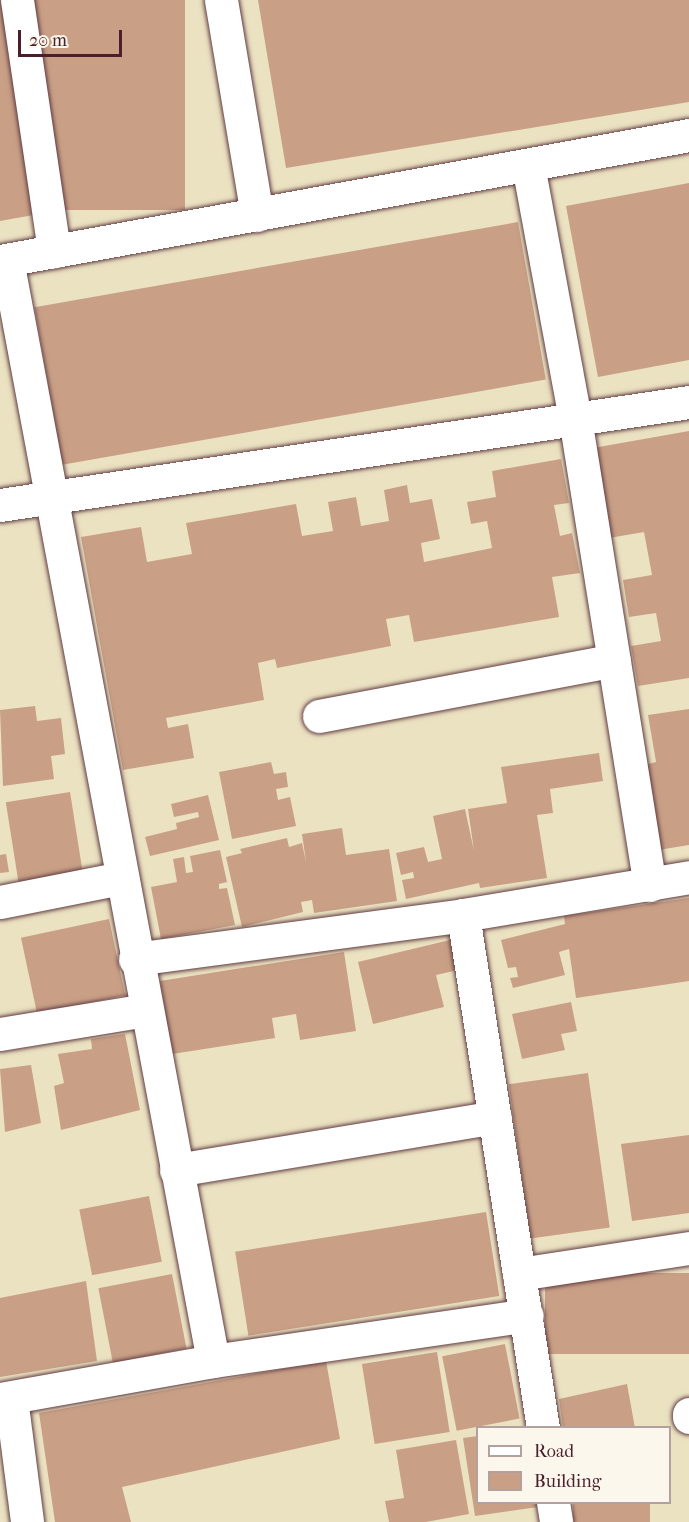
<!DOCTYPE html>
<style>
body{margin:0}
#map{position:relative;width:689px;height:1522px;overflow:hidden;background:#ebe2c2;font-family:"IM FELL French Canon",serif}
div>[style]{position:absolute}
.building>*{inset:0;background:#c9a086;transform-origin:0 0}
.roads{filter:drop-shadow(0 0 2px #623c42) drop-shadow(0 0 2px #623c42)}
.minor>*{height:33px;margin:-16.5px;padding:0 16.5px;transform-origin:16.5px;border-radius:16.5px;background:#fff}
span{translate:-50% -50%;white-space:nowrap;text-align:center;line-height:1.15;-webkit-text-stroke:6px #fbf7ec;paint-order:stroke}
.legend{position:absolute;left:476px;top:1426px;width:195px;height:78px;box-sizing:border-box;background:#fbf7ec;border:2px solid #b4a19f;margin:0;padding:8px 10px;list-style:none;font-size:18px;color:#4a1f2b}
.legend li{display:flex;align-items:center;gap:12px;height:30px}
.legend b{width:30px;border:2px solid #b4a19f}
.scale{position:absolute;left:18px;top:30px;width:104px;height:27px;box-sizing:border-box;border:3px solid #4a1f2b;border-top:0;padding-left:8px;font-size:18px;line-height:21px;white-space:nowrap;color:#4a1f2b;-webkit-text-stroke:4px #fbf7ec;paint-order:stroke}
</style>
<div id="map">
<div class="building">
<div style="clip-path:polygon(0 0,3px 0,39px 214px,0 221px)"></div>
<div style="left:29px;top:0;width:156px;height:210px"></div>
<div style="clip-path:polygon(258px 0,689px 0,689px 102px,286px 168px)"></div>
<div style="clip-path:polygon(689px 183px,689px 360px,598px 377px,566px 206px)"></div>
<div style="left:518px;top:222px;width:160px;height:491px;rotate:80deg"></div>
<div style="clip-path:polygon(689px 431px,689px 678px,638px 686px,631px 646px,661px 641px,656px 613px,629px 617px,623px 580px,652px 575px,644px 532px,609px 538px,593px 448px)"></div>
<div style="clip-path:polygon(561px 459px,569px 503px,554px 505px,560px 536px,572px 533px,580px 573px,552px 577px,559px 617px,414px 642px,409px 615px,386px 619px,391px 646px,277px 668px,275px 659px,258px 663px,264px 700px,166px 718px,168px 728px,188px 724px,194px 758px,123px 770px,81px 537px,141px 527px,147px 562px,192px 554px,186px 523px,296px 504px,302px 536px,333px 531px,328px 502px,356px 497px,361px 526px,389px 521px,384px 490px,407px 485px,410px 503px,432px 499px,440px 539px,421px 543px,424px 562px,492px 548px,487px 521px,471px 524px,467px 502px,496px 497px,492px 471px)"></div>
<div style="clip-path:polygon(35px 706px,37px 721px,61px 718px,65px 754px,51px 756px,54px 779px,3px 786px,0 710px)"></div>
<div style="clip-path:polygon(689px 709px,689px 845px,658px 850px,644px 765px,656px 762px,648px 715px)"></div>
<div style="clip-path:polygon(599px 753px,603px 781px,550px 789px,553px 813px,537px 815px,547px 878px,480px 888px,479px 883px,406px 899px,402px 880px,414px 878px,413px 872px,401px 875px,396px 853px,424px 847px,428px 862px,442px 859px,433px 816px,465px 809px,474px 851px,468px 809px,507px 803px,501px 767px)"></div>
<div style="clip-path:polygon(271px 762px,274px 774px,286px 772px,288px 787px,276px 789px,278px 800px,290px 797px,296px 826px,232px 839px,219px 772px)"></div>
<div style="left:70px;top:792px;width:82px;height:65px;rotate:81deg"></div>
<div style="clip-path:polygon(208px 795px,219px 840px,150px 856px,145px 837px,177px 829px,176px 823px,199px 817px,198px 812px,174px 817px,171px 804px)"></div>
<div style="clip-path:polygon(342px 828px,346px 855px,389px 849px,397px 901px,314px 913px,312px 900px,301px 902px,303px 912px,242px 927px,226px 857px,242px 853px,240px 849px,287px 838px,289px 847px,302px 843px,306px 862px,302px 834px)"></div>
<div style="clip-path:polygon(220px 850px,227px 882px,219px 884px,219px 889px,227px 888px,235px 925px,161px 939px,151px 887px,177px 882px,173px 859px,184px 857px,186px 873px,193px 872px,190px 856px)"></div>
<div style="clip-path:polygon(6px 854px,9px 872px,0 873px,0 855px)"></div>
<div style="clip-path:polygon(689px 898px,689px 981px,576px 998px,569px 949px,559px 952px,565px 975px,513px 988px,510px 978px,518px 977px,516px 967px,508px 968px,501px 940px,565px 924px,564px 916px)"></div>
<div style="left:109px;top:919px;width:78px;height:90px;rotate:78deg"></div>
<div style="clip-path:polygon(450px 940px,458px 970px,436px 975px,444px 1007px,373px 1024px,358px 962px)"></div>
<div style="clip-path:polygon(344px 952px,356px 1031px,300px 1040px,296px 1014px,272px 1018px,275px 1038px,172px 1054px,160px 981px)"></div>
<div style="clip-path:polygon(571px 1002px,577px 1031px,561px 1034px,565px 1050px,522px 1059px,512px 1014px)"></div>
<div style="clip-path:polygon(125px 1034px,140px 1110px,61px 1130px,54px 1086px,64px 1083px,58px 1054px,92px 1049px,91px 1039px)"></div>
<div style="clip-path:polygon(31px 1065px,41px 1123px,5px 1132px,0 1069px)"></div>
<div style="left:588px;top:1073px;width:156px;height:80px;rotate:82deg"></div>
<div style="clip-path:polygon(689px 1135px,689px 1213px,632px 1221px,621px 1144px)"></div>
<div style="left:149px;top:1196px;width:67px;height:71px;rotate:79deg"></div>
<div style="left:486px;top:1212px;width:85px;height:254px;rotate:81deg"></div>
<div style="left:689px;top:1273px;width:81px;height:144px;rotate:90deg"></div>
<div style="left:172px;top:1274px;width:76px;height:75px;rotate:79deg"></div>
<div style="clip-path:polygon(86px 1281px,97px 1361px,0 1377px,0 1298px)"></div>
<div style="left:505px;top:1344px;width:76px;height:64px;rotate:79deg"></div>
<div style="left:437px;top:1352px;width:81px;height:76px;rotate:81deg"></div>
<div style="clip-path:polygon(326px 1361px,340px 1439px,122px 1487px,131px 1522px,55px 1522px,39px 1413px)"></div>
<div style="clip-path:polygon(627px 1384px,635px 1428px,563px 1428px,559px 1399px)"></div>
<div style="clip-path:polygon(478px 1436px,478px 1502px,537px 1502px,538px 1507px,475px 1516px,463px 1438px)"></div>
<div style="clip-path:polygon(456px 1440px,469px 1514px,426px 1522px,389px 1522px,385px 1501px,404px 1498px,396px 1450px)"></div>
<div style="left:573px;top:1502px;width:77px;height:20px"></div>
</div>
<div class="roads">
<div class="minor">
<div style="left:17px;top:0;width:254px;rotate:81.6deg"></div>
<div style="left:221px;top:0;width:218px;rotate:80.5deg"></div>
<div style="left:528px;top:165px;width:257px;rotate:79.5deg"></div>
<div style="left:575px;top:418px;width:473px;rotate:80.9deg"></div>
<div style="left:7px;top:260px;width:1120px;rotate:79.4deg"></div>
<div style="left:0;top:261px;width:700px;rotate:-10.36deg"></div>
<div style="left:0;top:505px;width:697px;rotate:-8.5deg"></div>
<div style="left:319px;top:716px;width:300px;rotate:-10.7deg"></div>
<div style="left:0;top:902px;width:123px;rotate:-11.2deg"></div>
<div style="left:463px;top:915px;width:519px;rotate:81.14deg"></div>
<div style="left:135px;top:959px;width:331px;rotate:-7.6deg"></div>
<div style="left:463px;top:915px;width:229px;rotate:-9.5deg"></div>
<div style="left:0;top:1034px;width:148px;rotate:-9.3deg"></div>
<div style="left:176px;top:1170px;width:323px;rotate:-9.4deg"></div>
<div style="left:519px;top:1274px;width:172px;rotate:-8.7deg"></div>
<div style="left:11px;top:1398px;width:125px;rotate:82.6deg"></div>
<div style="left:0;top:1399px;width:216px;rotate:-10.1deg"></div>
<div style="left:213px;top:1361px;width:317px;rotate:-8.3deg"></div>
<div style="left:689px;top:1414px;width:3px;rotate:90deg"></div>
<div style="left:553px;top:1502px;width:20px;rotate:81deg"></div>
</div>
</div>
<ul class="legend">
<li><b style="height:8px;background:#fff"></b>Road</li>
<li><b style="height:16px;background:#c9a086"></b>Building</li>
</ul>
<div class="scale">20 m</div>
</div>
